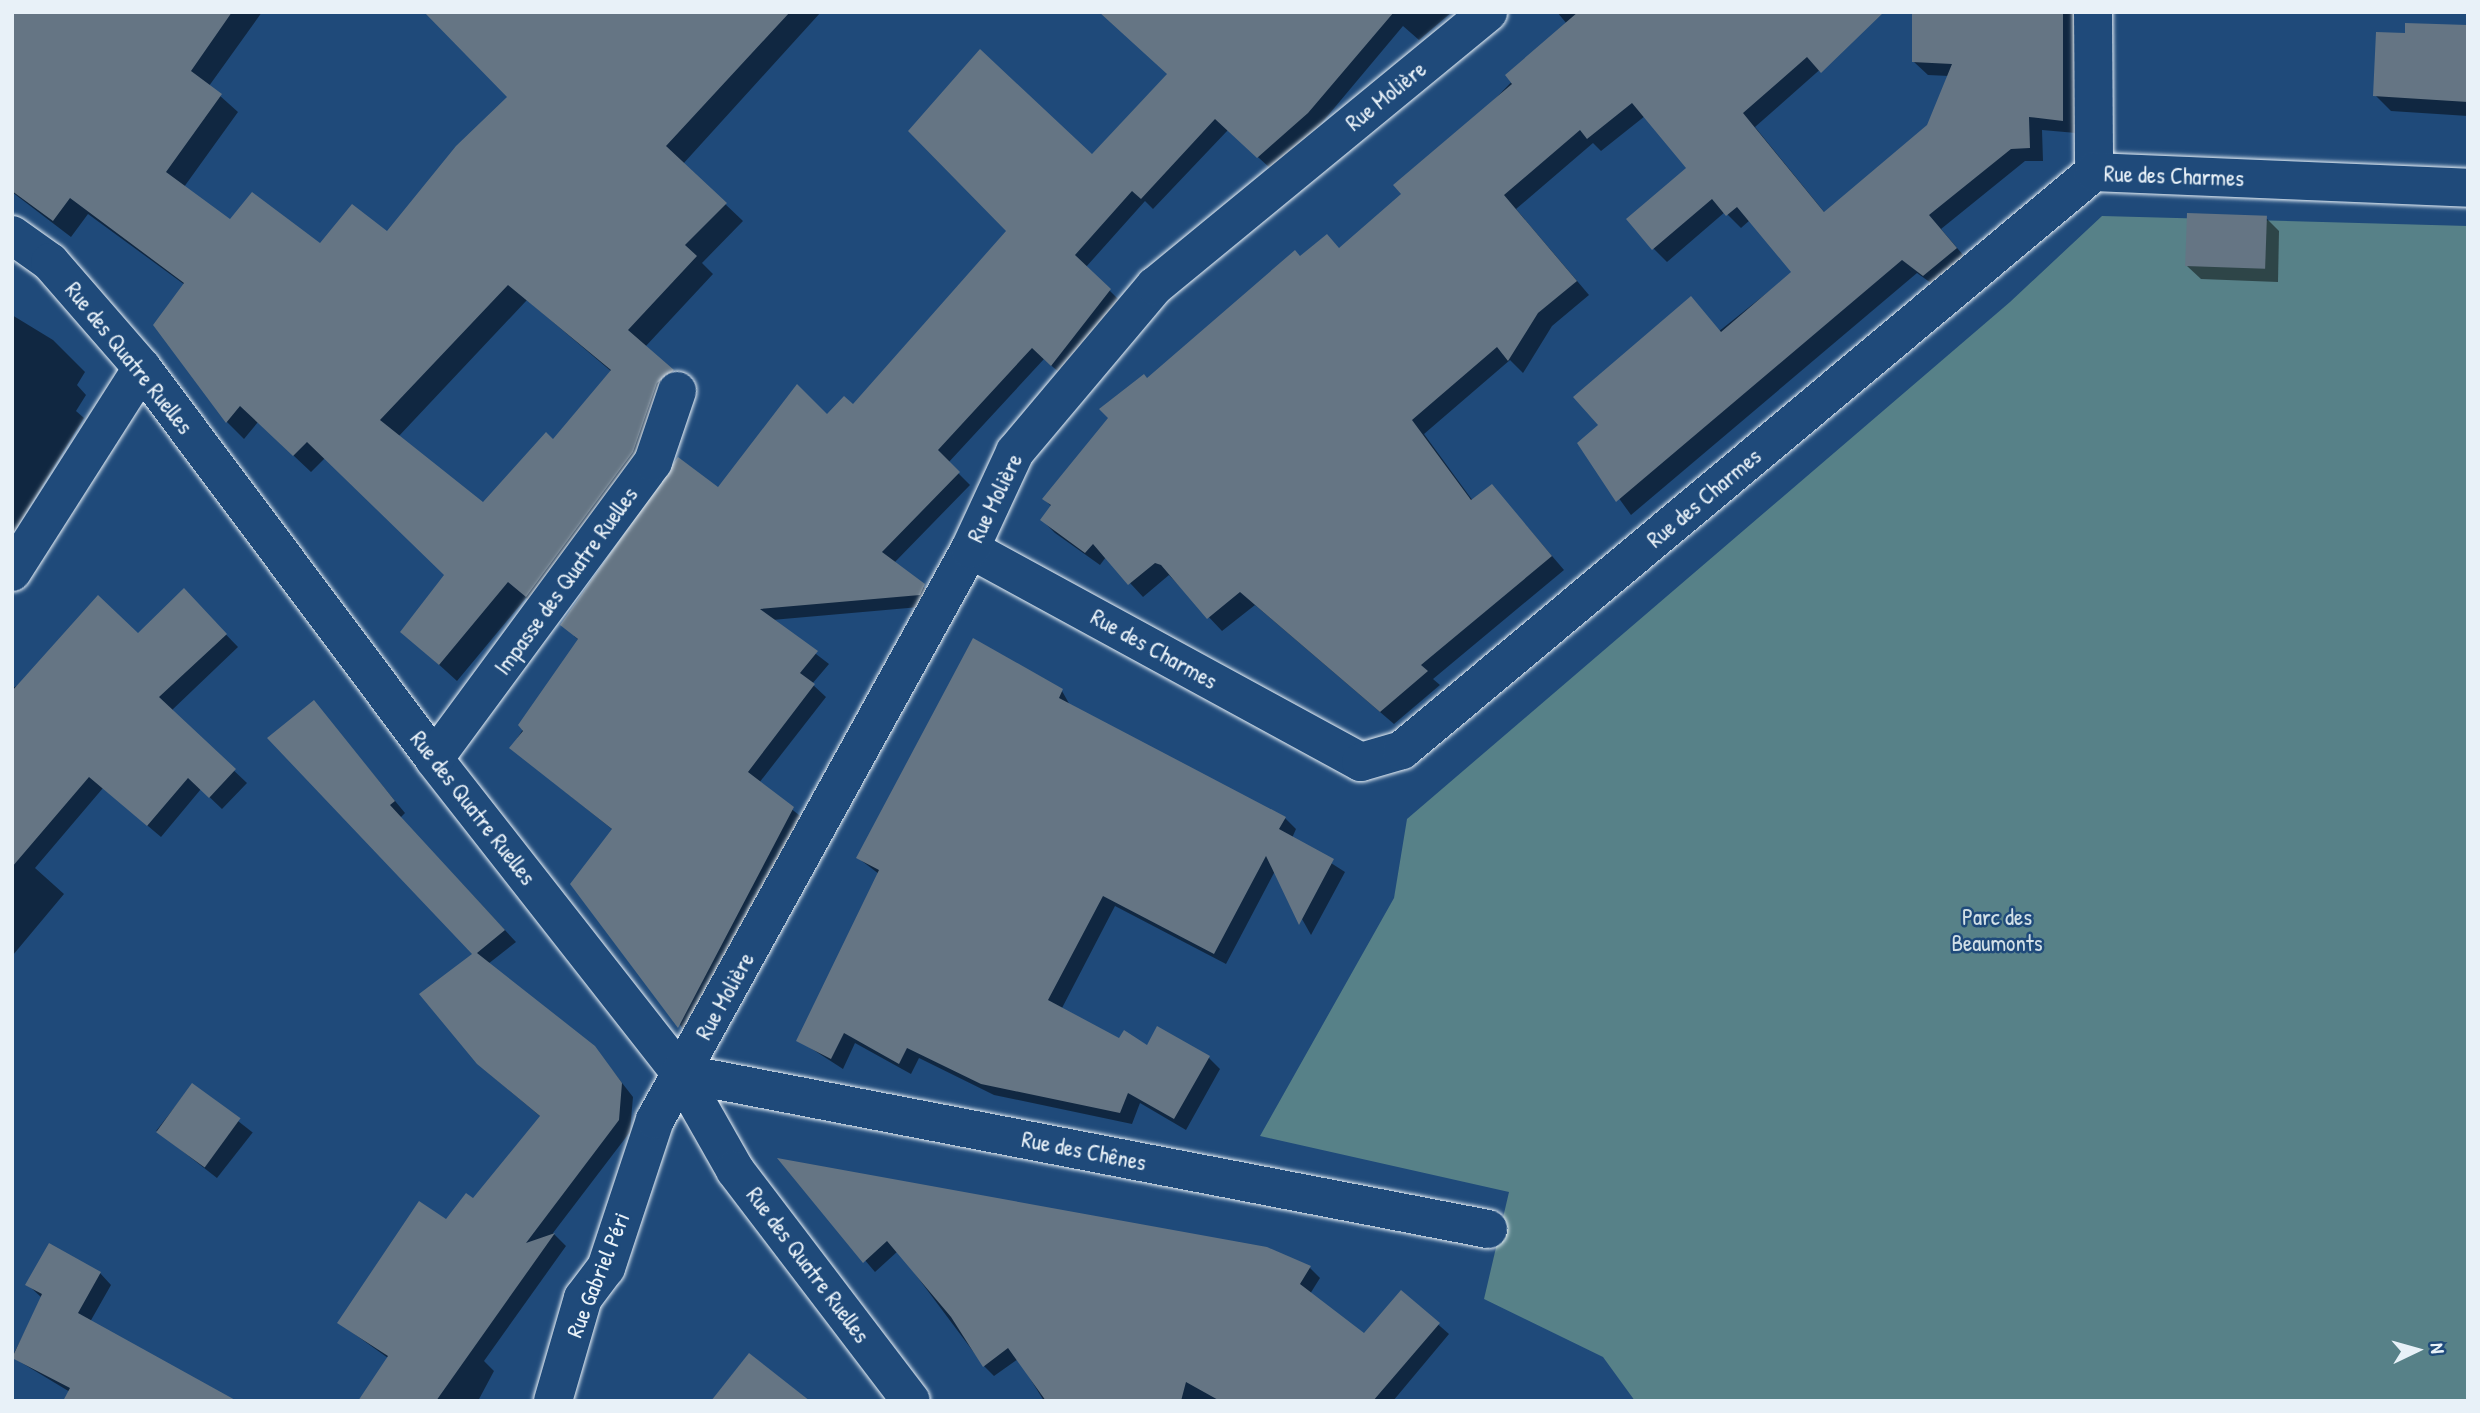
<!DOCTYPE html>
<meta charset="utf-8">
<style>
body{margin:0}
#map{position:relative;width:2480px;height:1413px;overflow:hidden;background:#1f4a7a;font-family:"Patrick Hand",sans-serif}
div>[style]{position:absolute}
.green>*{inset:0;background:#578188}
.shadow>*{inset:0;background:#0007;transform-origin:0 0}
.building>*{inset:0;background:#657584;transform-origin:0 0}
.roads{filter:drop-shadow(0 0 2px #e8f1f8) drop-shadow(0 0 2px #e8f1f8)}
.minor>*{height:38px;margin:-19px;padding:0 19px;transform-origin:19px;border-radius:19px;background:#1f4a7a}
span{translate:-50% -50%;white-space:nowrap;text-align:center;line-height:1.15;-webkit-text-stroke:5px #1f4a7a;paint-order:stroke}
.street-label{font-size:23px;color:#e8f1f8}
.park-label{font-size:23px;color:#d2e0e7}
.frame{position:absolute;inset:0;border:14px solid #e8f1f8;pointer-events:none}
.north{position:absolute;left:2382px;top:1315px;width:70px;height:70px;-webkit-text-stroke:5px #1f4a7a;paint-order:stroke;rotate:85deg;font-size:19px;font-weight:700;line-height:28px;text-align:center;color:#e8f1f8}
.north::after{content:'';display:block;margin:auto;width:24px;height:32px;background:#e8f1f8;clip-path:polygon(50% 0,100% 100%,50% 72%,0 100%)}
</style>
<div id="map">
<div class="green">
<div style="clip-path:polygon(2102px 216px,2468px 226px,2468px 1401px,1635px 1401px,1603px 1357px,1484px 1299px,1509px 1192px,1260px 1136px,1394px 898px,1407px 819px,2010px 302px)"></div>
</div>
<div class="shadow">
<div style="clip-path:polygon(evenodd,128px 12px,262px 12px,209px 86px,238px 112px,184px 187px,231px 222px,320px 245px,388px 233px,510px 97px,427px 12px,821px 12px,683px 164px,743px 221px,702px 263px,713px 274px,645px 347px,690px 388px,544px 613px,526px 598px,457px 681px,402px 631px,446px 575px,325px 458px,311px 472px,258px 422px,244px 439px,227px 422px,156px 325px,185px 285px,88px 214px,71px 237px,12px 192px,12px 28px,128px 12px,527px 300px,612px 372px,553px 441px,483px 504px,398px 437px,527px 300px)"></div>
<div style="clip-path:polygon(1104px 12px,1452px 12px,1419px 40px,1403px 26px,1320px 125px,1270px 168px,1228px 130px,1153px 209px,1145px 201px,1086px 267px,1121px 302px,1063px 376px,1044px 359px,948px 463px,970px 485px,894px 563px,936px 597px,931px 606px,772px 620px,829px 664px,812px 684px,826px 697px,759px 783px,804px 819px,690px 1038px,573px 884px,613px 830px,511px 748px,580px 641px,574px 636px,718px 489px,827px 416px,853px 407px,1169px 74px)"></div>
<div style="clip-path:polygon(1557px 12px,1796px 12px,1833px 58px,1755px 127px,1825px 213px,1929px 126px,1949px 76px,1928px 75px,1914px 62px,1914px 12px,2076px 12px,2076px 133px,2042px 130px,2043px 161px,2025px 161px,1941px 229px,1969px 262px,1938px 288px,1917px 273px,1631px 515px,1579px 443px,1793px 272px,1750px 220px,1741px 228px,1725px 212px,1667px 262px,1654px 249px,1628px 219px,1689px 169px,1645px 116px,1601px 151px,1593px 143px,1516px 209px,1589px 295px,1552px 326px,1523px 373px,1510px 360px,1424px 434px,1473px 501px,1492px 486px,1564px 570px,1433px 679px,1440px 685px,1394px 724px,1255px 605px,1222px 631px,1169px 575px,1143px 597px,1106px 557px,1100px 565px,1055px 533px,1042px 520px,1052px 507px,1044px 499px,1148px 380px,1301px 258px,1340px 249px,1403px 195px,1567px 24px)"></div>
<div style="clip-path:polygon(2468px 26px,2468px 116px,2391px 111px,2375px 95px,2406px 35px)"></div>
<div style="clip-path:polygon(2266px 218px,2279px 231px,2278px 282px,2201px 279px,2187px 266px)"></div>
<div style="clip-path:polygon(12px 315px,53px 340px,85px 372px,77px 385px,86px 395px,76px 411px,84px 418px,12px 535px)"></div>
<div style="clip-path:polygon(184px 591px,238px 647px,171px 711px,247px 783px,222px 809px,201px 789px,161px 837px,103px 788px,35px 868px,64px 894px,13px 955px,12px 688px,138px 635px)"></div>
<div style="clip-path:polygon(1062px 691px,1071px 707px,1285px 818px,1296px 829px,1292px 838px,1345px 872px,1311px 935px,1275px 871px,1226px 964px,1115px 906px,1062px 1008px,1120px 1041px,1209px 1058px,1220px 1069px,1186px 1130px,1140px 1103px,1132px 1124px,994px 1095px,919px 1058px,911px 1074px,855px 1043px,843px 1069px,798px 1040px,879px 874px,858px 858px)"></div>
<div style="clip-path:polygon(314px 703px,405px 813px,400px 818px,516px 942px,488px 964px,594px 1047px,633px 1097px,630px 1132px,553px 1233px,566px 1246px,484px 1361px,494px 1371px,478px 1401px,360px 1401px,388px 1358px,339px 1323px,473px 1200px,541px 1117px,491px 1075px,474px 954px)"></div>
<div style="left:192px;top:1085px;width:77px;height:58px;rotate:38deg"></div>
<div style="clip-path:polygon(781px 1161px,1267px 1248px,1310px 1268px,1320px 1278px,1310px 1294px,1365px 1336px,1401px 1292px,1449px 1334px,1393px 1401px,1044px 1401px,1018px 1359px,994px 1376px,984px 1366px,898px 1251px,875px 1272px)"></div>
<div style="clip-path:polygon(100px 1273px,111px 1285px,90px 1322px,70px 1392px,12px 1357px,42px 1298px,27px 1284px)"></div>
</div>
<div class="building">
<div style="clip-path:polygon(evenodd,12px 12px,232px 12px,191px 71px,222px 94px,166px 172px,230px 219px,252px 192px,320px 243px,352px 204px,387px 231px,456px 146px,507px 97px,424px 12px,790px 12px,666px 146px,727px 203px,685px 245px,697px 256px,628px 330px,674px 370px,657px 383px,633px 452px,526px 597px,508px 582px,439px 665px,400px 632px,444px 575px,307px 442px,293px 456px,240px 406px,226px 423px,153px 325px,184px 283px,70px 198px,53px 221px,12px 191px,12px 12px,508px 285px,611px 370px,553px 439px,546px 432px,483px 502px,380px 420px,508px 285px)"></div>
<div style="clip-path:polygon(1099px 12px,1394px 12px,1308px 113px,1257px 158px,1215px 119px,1141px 199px,1132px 191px,1075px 255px,1111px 289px,1051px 366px,1032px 348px,938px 450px,960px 472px,882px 552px,925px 584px,920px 595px,760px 609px,818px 651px,800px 673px,815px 684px,748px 772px,794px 807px,678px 1028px,570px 884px,612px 829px,509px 748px,523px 731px,518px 725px,578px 639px,560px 625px,678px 457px,718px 487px,797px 384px,827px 414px,844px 396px,853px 404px,1006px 231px,908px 131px,980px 49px,1092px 154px,1167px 74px)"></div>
<div style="clip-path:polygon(1578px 12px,1884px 12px,1821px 73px,1807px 57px,1743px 113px,1824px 212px,1927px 125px,1952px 64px,1912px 62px,1912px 12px,2063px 12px,2063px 121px,2029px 117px,2030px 148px,2011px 149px,1929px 215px,1957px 248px,1923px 276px,1902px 260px,1616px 502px,1577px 443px,1598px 425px,1573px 397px,1691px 296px,1721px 332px,1791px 272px,1737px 207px,1726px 216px,1712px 199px,1652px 250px,1626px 219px,1686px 168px,1632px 103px,1587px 139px,1580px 130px,1504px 195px,1577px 281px,1538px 313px,1508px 361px,1497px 347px,1412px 420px,1471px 500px,1492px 484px,1552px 556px,1421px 665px,1428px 671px,1380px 712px,1240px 592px,1207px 619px,1161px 565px,1155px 563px,1128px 585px,1093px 544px,1085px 553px,1040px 520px,1051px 505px,1042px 499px,1108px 418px,1099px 409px,1144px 374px,1147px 378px,1295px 250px,1300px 256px,1327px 234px,1339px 248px,1401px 194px,1393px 185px,1512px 84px,1505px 75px)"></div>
<div style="clip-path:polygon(2405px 23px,2468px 25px,2468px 102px,2373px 96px,2376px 32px,2405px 33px)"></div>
<div style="left:2187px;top:213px;width:80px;height:53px;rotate:2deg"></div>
<div style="clip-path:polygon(184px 588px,227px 634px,159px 697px,236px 769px,209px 798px,188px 778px,147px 826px,89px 777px,12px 867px,12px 691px,98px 595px,138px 633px)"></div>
<div style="clip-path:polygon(973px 638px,1063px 689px,1059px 698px,1286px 817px,1279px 829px,1334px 859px,1299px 925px,1266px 856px,1214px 954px,1103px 896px,1048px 1000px,1119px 1038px,1124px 1030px,1147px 1045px,1157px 1026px,1210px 1056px,1174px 1119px,1128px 1093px,1120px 1113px,981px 1084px,907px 1048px,899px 1064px,844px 1033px,831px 1059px,796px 1041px,879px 870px,856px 858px)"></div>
<div style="clip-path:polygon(314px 700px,395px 801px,390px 805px,505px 930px,477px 953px,595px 1046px,622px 1083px,619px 1120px,526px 1243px,555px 1233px,436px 1401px,358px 1401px,388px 1356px,337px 1323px,419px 1201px,446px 1219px,466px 1193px,473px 1198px,540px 1116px,477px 1064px,419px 994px,472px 954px,267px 738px)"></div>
<div style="left:192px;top:1083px;width:60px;height:61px;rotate:36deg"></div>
<div style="clip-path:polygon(777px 1158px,1267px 1247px,1311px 1266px,1300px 1284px,1364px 1333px,1401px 1290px,1440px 1323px,1373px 1401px,1220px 1401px,1186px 1382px,1181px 1401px,1046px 1401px,1008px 1348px,983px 1367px,951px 1317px,887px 1241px,863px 1263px)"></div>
<div style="clip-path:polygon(49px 1243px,101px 1272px,78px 1313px,237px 1401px,63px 1401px,70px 1388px,12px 1358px,42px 1294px,25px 1285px)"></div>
<div style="clip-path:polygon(749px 1353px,810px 1401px,711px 1401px)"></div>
</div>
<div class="roads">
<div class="minor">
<div style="left:2093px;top:12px;width:160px;rotate:89.6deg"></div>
<div style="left:12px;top:235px;width:47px;rotate:35.4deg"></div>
<div style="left:50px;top:262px;width:140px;rotate:49deg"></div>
<div style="left:142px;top:368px;width:488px;rotate:53.2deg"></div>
<div style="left:434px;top:759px;width:399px;rotate:51.9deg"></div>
<div style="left:680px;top:1073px;width:112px;rotate:60.4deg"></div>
<div style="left:735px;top:1170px;width:290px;rotate:52.7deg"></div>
<div style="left:970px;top:549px;width:445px;rotate:28.6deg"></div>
<div style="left:1361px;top:762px;width:43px;rotate:-16.3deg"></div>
<div style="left:1402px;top:750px;width:902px;rotate:-39.87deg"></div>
<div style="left:2094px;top:172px;width:374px;rotate:2.4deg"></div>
<div style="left:12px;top:572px;width:242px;rotate:-57.5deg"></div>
<div style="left:434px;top:759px;width:369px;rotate:-53.6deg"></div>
<div style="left:653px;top:462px;width:75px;rotate:-71.3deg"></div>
<div style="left:680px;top:1073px;width:823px;rotate:10.93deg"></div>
<div style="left:553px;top:1401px;width:107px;rotate:-73.8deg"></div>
<div style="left:583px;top:1298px;width:38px;rotate:-53deg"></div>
<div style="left:606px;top:1268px;width:156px;rotate:-71.7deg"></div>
<div style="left:655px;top:1120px;width:652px;rotate:-61.12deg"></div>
<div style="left:970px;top:549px;width:107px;rotate:-65.1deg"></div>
<div style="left:1015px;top:452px;width:217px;rotate:-49.9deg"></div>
<div style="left:1155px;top:286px;width:431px;rotate:-39.4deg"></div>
</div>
</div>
<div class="street-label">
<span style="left:1386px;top:96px;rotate:-39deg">Rue Molière</span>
<span style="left:2174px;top:176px;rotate:2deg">Rue des Charmes</span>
<span style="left:129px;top:358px;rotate:51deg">Rue des Quatre Ruelles</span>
<span style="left:995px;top:498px;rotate:-64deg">Rue Molière</span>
<span style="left:1704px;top:498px;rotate:-40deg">Rue des Charmes</span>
<span style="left:566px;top:581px;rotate:-54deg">Impasse des Quatre Ruelles</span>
<span style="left:1154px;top:649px;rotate:29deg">Rue des Charmes</span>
<span style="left:473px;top:808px;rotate:52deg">Rue des Quatre Ruelles</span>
<span style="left:725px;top:996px;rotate:-61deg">Rue Molière</span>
<span style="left:1084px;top:1151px;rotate:11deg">Rue des Chênes</span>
<span style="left:808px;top:1265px;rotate:53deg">Rue des Quatre Ruelles</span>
<span style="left:598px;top:1275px;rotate:-68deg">Rue Gabriel Péri</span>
</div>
<div class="park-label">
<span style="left:1997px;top:930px">Parc des<br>Beaumonts</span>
</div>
<div class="frame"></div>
<div class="north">N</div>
</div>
